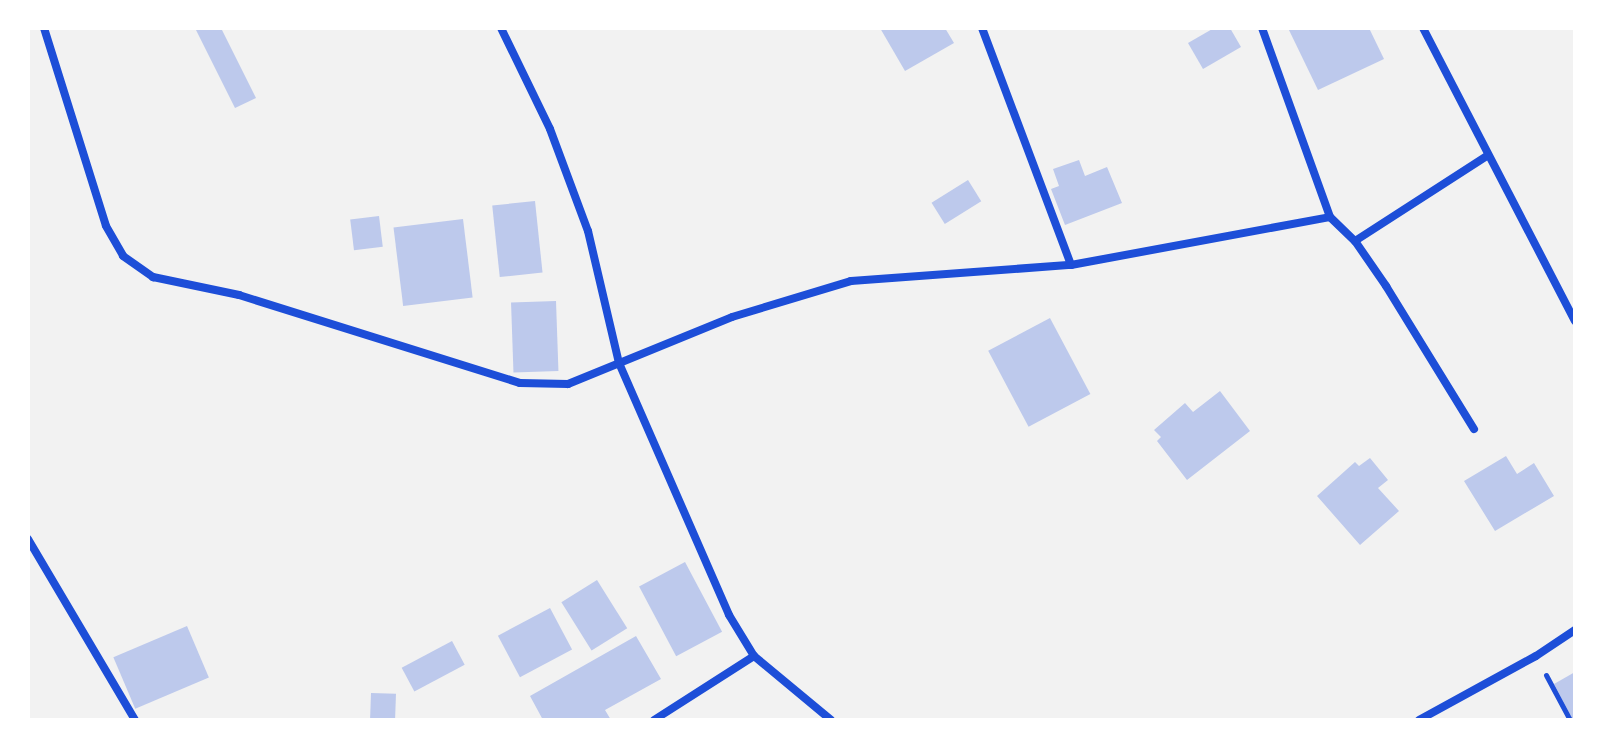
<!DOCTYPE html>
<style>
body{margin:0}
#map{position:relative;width:1603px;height:748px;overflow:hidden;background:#f2f2f2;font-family:"Roboto Condensed",sans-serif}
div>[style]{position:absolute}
.building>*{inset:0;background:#bdc9ec;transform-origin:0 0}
.path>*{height:5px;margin:-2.5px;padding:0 2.5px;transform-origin:2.5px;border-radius:2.5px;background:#1d4ed8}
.minor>*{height:8px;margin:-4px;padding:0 4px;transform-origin:4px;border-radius:4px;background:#1d4ed8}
span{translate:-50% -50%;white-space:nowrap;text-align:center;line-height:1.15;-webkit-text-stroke:8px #fff;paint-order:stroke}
.frame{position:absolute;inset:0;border:30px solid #fff;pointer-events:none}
</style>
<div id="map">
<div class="building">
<div style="clip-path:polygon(201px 28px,221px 28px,256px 98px,235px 108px,196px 30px)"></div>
<div style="clip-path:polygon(880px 28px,945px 28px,954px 43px,905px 71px)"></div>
<div style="clip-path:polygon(1214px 28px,1230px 28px,1241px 47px,1203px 69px,1188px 43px)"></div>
<div style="clip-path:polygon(1288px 28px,1369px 28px,1384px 59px,1318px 90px)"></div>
<div style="clip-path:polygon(1079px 160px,1085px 176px,1107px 167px,1122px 203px,1065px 225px,1051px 189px,1059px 186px,1053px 169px)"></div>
<div style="left:968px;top:180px;width:25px;height:43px;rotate:58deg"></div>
<div style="left:535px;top:201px;width:72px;height:43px;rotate:84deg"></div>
<div style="left:379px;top:216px;width:31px;height:29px;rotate:83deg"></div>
<div style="left:463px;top:219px;width:79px;height:70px;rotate:83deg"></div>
<div style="left:556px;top:301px;width:70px;height:45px;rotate:88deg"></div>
<div style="left:1050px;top:318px;width:86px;height:70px;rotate:62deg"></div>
<div style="clip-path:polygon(1220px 391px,1250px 431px,1187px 480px,1157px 441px,1161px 437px,1154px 430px,1185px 403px,1193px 412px)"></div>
<div style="clip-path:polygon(1506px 456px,1517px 474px,1534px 463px,1554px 496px,1495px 531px,1464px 481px)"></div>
<div style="clip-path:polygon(1370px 458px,1388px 480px,1378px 488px,1399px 511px,1360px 545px,1317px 496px,1355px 462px,1359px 466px)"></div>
<div style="left:685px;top:562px;width:79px;height:52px;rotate:62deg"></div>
<div style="left:597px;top:580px;width:57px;height:42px;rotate:58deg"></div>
<div style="left:550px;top:608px;width:47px;height:59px;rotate:62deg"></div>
<div style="left:187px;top:626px;width:56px;height:80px;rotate:67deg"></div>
<div style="clip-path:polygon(636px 636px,661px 679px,605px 710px,611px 720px,543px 720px,530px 696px)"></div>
<div style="left:452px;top:641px;width:27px;height:57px;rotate:62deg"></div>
<div style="clip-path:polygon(1575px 672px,1575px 720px,1573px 720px,1554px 684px)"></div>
<div style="left:371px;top:693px;width:25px;height:27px;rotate:2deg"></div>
</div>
<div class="path">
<div style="left:1546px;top:675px;width:51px;rotate:61.9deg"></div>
</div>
<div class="minor">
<div style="left:44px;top:28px;width:207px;rotate:72.6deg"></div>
<div style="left:106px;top:226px;width:34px;rotate:60deg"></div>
<div style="left:123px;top:256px;width:37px;rotate:35deg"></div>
<div style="left:153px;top:277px;width:88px;rotate:11.8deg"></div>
<div style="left:239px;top:295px;width:294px;rotate:17.4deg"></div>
<div style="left:520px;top:383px;width:48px;rotate:1.2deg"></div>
<div style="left:568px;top:384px;width:177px;rotate:-22.2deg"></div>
<div style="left:732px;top:317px;width:124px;rotate:-16.8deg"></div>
<div style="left:851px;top:281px;width:221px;rotate:-4.2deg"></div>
<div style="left:1071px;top:265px;width:263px;rotate:-10.5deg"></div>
<div style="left:1330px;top:217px;width:35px;rotate:44deg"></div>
<div style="left:1355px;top:241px;width:55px;rotate:55.4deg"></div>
<div style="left:1386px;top:286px;width:168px;rotate:58.4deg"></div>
<div style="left:501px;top:28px;width:112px;rotate:64.1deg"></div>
<div style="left:550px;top:129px;width:109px;rotate:69.6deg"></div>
<div style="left:588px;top:231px;width:136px;rotate:76.8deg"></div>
<div style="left:619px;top:363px;width:275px;rotate:66.4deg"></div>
<div style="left:729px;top:615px;width:48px;rotate:58.6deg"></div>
<div style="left:754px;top:656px;width:100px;rotate:39.7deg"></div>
<div style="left:982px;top:28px;width:253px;rotate:69.4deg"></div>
<div style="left:1262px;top:28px;width:201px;rotate:70.2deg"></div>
<div style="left:1423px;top:28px;width:330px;rotate:62.6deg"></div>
<div style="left:1355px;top:241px;width:157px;rotate:-32.8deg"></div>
<div style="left:28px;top:539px;width:210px;rotate:59.4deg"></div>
<div style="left:654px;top:720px;width:119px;rotate:-32.6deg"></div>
<div style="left:1419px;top:720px;width:133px;rotate:-28.7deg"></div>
<div style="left:1536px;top:656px;width:47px;rotate:-33.7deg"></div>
</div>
<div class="frame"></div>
</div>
